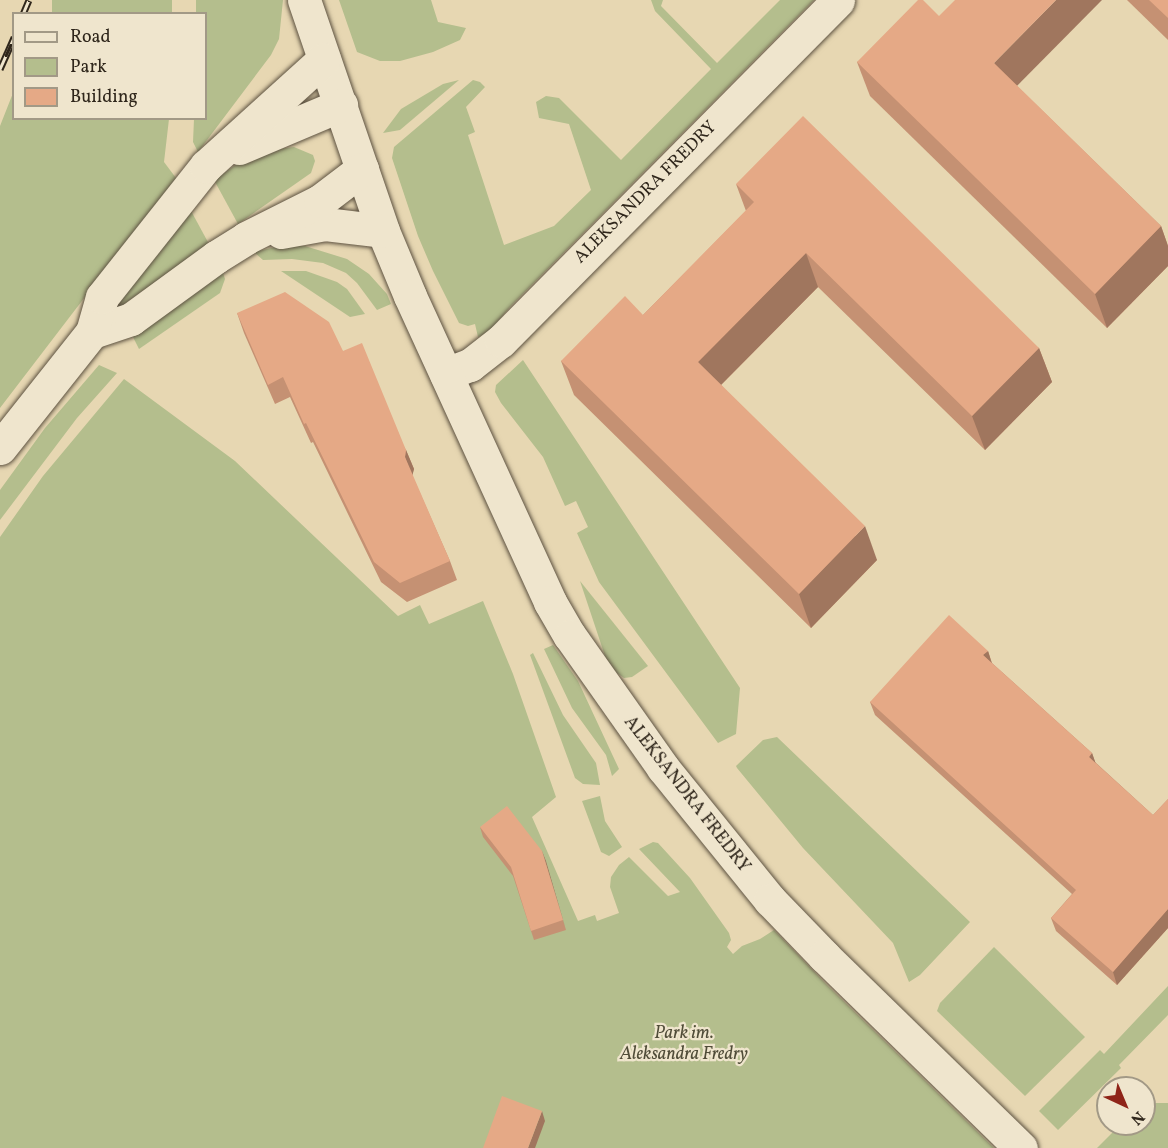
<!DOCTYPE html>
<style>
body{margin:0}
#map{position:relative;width:1168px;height:1148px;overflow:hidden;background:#e7d7b2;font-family:Vollkorn,serif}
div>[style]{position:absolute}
.green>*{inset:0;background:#b4be8d;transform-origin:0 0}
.roads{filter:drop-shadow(0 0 2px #5d5241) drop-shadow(0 0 2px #5d5241)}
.minor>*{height:33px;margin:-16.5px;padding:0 16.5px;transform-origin:16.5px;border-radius:16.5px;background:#efe5cd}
.tertiary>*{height:33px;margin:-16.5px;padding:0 16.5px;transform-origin:16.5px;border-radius:16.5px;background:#efe5cd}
.rail>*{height:7px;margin-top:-3.5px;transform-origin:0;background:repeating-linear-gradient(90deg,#efe5cd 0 14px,#2f261b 0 28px);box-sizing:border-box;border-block:2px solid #2f261b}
.wall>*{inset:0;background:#c59173}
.shaded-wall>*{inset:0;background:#a0765e}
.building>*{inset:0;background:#e5a986}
span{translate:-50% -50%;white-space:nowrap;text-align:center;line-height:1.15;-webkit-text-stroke:4.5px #efe5cd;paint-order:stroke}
.street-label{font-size:18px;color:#2f261b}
.park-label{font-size:18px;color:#504c38;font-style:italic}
.legend{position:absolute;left:12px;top:12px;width:195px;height:108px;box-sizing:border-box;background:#efe5cd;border:2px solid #a29986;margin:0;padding:8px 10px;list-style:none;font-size:18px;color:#2f261b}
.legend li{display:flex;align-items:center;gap:12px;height:30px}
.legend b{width:30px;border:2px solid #a29986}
.north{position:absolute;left:1096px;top:1076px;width:60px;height:60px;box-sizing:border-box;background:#efe5cd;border:2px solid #a29986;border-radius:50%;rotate:136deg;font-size:16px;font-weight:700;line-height:24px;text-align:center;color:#2f261b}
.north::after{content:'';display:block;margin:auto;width:21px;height:27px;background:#8f2418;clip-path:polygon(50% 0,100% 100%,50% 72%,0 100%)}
</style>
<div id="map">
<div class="green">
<div style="left:52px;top:0;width:120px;height:14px"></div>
<div style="clip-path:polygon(196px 0,283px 0,279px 39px,271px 55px,198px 152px,193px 142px,194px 119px,206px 118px,206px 14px,196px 13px)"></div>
<div style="clip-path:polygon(339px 0,431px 0,438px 22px,466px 28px,460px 40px,433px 52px,400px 61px,380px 61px,357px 52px)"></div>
<div style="clip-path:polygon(651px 0,663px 0,661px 6px,717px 63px,780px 0,814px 0,510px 307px,489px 332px,478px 337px,475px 324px,468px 326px,459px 323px,433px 271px,418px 236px,392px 158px,394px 147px,473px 80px,480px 82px,485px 87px,466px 107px,475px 132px,468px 135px,504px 245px,554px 226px,591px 190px,569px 124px,539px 118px,536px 102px,546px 96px,559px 98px,621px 160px,711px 69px,655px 11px)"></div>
<div style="clip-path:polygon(459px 80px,400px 130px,383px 133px,401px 109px,443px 84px)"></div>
<div style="clip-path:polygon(13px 93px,14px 118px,169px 119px,164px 162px,176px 178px,0 408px,0 126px)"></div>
<div style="clip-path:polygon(294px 147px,313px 155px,315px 161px,311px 173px,238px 224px,214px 180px,247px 157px,269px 150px)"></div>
<div style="clip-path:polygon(190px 209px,209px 244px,117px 309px,114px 306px)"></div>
<div style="clip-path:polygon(280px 246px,305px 246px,347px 259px,369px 274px,387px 294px,391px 304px,377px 310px,357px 283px,346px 273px,323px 263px,292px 259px,263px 260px,254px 252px)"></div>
<div style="clip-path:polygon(222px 270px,225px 279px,220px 293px,139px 349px,132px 335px)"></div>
<div style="clip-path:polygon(281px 271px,306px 271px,337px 282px,347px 289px,365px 314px,350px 317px)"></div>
<div style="clip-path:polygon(523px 360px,740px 688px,736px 734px,718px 743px,599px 582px,577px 533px,588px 527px,576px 501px,565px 506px,543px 457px,501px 403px,495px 392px,496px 385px)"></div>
<div style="clip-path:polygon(99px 365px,117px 373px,77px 418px,0 520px,0 490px,45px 428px)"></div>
<div style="clip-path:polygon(124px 379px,235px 461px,398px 616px,420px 605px,429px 624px,483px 601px,513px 674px,556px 797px,532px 817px,578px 921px,595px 915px,597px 921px,619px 913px,610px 887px,611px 877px,619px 865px,629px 857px,668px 896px,680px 892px,639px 849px,653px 842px,658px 843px,690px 878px,729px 933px,731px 940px,727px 947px,733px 954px,742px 946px,760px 939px,774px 930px,827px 985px,994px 1148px,0 1148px,0 537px,43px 476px)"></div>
<div style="clip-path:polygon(580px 581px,648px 666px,632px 677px,624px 678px,617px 673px,606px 659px)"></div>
<div style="clip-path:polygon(553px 645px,578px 681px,619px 769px,612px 776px,606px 755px,572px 708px,544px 649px)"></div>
<div style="clip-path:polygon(533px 653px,563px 715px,596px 763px,600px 785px,583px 784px,575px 778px,530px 655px)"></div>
<div style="clip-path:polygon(777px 737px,970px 922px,920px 975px,909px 982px,893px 943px,803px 848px,737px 768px,736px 766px,763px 740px)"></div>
<div style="clip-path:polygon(600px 796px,605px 821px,622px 847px,609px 856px,601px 852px,582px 801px)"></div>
<div style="clip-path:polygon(994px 947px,1085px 1037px,1025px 1096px,937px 1011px,940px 1003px)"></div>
<div style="clip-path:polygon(1168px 986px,1168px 1015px,1119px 1065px,1121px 1068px,1058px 1130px,1039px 1111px,1100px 1050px,1104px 1054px)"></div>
<div style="clip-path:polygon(1144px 1103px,1168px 1103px,1168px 1148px,1097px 1148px,1121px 1124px,1144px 1124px)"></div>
</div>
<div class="roads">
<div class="minor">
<div style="left:446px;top:374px;width:26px;rotate:-21deg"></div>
<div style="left:470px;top:365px;width:39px;rotate:-38deg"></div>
<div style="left:501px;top:341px;width:479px;rotate:-45.3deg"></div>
</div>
<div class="tertiary">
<div style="left:304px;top:0;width:244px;rotate:71.1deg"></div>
<div style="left:383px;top:231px;width:70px;rotate:67.4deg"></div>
<div style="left:410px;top:296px;width:337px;rotate:65.4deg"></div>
<div style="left:550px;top:602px;width:39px;rotate:60deg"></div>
<div style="left:570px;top:636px;width:161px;rotate:54.8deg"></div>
<div style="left:663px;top:768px;width:170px;rotate:51deg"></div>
<div style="left:770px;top:900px;width:78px;rotate:46deg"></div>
<div style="left:824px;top:956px;width:275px;rotate:44.3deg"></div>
<div style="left:239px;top:148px;width:111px;rotate:-22.9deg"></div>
<div style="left:281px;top:232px;width:45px;rotate:-10.3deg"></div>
<div style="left:325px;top:224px;width:58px;rotate:6.9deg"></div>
<div style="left:92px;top:332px;width:41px;rotate:-18.4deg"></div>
<div style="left:131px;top:319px;width:105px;rotate:-36.1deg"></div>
<div style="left:216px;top:257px;width:36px;rotate:-32deg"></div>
<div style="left:246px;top:238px;width:83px;rotate:-26.6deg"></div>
<div style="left:320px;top:201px;width:53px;rotate:-37.3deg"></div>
<div style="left:0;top:448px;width:148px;rotate:-51.6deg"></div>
<div style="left:92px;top:332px;width:36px;rotate:-74deg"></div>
<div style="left:102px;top:297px;width:167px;rotate:-51.6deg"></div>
<div style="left:206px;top:166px;width:159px;rotate:-42.2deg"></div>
</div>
</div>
<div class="rail">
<div style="left:23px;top:14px;width:15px;rotate:-67deg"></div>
<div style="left:0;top:69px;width:35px;rotate:-66deg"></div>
</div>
<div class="wall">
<div style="clip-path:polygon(1127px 0,1168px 0,1168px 40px)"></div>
<div style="clip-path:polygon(939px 16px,1017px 86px,1161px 226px,1168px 246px,1168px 266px,1107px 328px,870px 96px,857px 62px)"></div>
<div style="clip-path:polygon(736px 184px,1039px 348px,1052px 382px,985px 450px,818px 287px,721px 385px,877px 560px,811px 628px,574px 395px,561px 361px,643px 315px,746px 211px)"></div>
<div style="clip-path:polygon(237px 313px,343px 351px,406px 450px,414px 469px,412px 475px,450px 561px,457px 580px,407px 602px,381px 582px,313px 442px,311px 443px,290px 397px,275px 404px,244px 333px)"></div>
<div style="clip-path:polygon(988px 651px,992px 663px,1092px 753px,1095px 762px,1153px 815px,1168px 799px,1168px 928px,1117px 985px,1056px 931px,1051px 918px,1072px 894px,875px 715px,870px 702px)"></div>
<div style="clip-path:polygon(480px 827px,542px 851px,566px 930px,534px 940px,513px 876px,483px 837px)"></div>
</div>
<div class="shaded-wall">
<div style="clip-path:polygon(1056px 0,1102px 0,1006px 97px,994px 63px)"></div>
<div style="clip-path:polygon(1161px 226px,1168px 246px,1168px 266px,1107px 328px,1095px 294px)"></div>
<div style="clip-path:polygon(806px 253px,818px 287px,710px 396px,698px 362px)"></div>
<div style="clip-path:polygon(1039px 348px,1052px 382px,985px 450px,972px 416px)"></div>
<div style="clip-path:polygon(406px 450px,414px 469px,412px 477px,405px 457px)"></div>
<div style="clip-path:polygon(865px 526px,877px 560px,811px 628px,799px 594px)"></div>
<div style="clip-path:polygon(988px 651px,992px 664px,983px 655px)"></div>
<div style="clip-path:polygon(1092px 753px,1097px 767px,1089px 757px)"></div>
<div style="clip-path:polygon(542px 851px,546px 861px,566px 930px,563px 920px)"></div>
<div style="clip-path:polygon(1168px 909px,1168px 928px,1117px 985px,1113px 972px)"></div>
<div style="clip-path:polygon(542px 1111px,545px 1121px,535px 1148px,528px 1148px)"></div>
</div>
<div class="building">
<div style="clip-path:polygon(918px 0,923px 0,939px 16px,955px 0,1056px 0,994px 63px,1161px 226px,1095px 294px,857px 62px)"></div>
<div style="clip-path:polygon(1149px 0,1168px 0,1168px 18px)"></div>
<div style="clip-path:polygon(803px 116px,1039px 348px,972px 416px,806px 253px,698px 362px,865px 526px,799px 594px,561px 361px,625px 296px,643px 315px,754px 202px,736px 184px)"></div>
<div style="clip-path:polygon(285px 292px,329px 322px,343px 351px,362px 343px,406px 450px,405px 457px,450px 561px,400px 583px,374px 562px,306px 423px,304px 424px,283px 377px,268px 385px,237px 313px)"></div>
<div style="clip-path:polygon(949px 615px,988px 651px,983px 655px,1092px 753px,1089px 757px,1153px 815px,1168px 799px,1168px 909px,1113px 972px,1051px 918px,1076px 890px,870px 702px)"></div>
<div style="clip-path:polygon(507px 806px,542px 851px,563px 920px,531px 931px,511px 867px,480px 827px)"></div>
<div style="clip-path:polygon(502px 1096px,542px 1111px,528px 1148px,483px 1148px)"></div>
</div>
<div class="street-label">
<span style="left:646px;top:193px;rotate:-45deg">ALEKSANDRA FREDRY</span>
<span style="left:686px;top:795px;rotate:52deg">ALEKSANDRA FREDRY</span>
</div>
<div class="park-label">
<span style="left:684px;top:1045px">Park im.<br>Aleksandra Fredry</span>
</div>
<ul class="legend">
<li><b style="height:8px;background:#efe5cd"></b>Road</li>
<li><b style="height:16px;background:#b4be8d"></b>Park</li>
<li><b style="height:16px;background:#e5a986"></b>Building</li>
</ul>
<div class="north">N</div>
</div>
